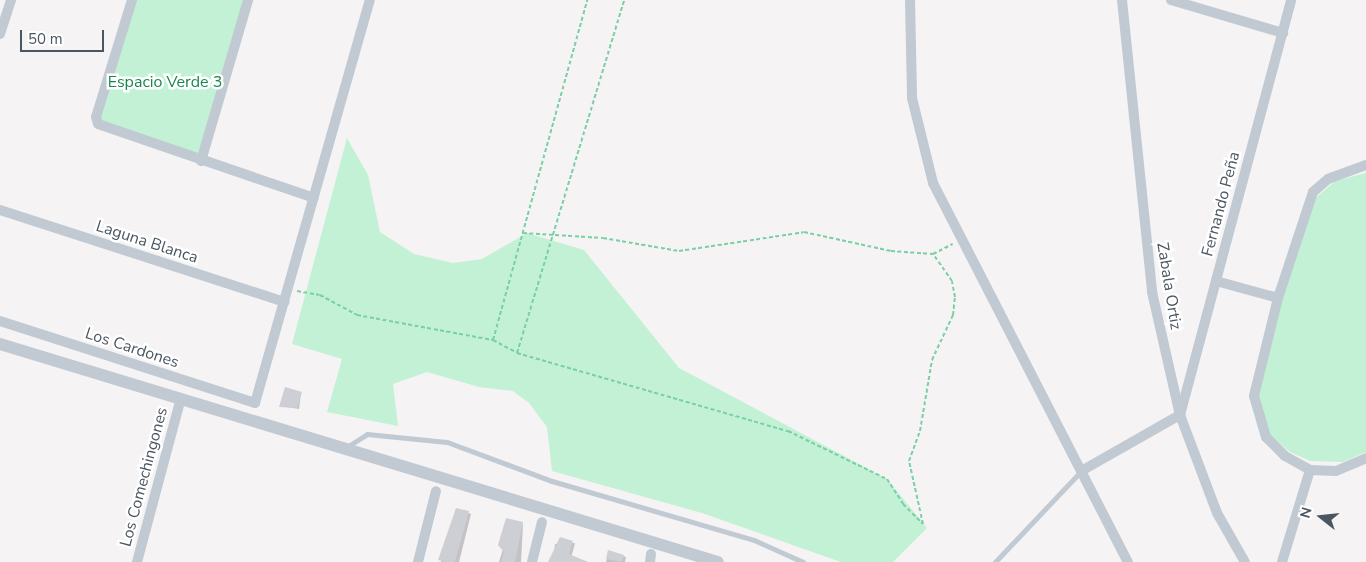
<!DOCTYPE html>
<meta charset="utf-8">
<style>
body{margin:0}
#map{position:relative;width:1366px;height:562px;overflow:hidden;background:#f5f3f3;font-family:"Nunito Sans",sans-serif}
div>[style]{position:absolute}
.green>*{inset:0;background:#c3f1d5}
.shadow>*{inset:0;background:#0003}
.building>*{inset:0;background:#cdcfd5}
.path>*{height:2px;margin-top:-1px;transform-origin:0;background:repeating-linear-gradient(90deg,#7ad0a6 0 4px,transparent 0 6.5px)}
.service>*{height:5px;margin:-2.5px;padding:0 2.5px;transform-origin:2.5px;border-radius:2.5px;background:#c1cad2}
.minor>*{height:10px;margin:-5px;padding:0 5px;transform-origin:5px;border-radius:5px;background:#c1cad2}
.tertiary>*{height:12px;margin:-6px;padding:0 6px;transform-origin:6px;border-radius:6px;background:#c1cad2}
span{translate:-50% -50%;white-space:nowrap;text-align:center;line-height:1.15;-webkit-text-stroke:5px #fff;paint-order:stroke}
.park-label{font-size:16px;color:#17864f}
.street-label{font-size:16px;color:#4a5661}
.north{position:absolute;left:1296px;top:492px;width:50px;height:50px;-webkit-text-stroke:4px #fff;paint-order:stroke;rotate:286deg;font-size:14px;font-weight:700;line-height:20px;text-align:center;color:#4a5661}
.north::after{content:'';display:block;margin:auto;width:18px;height:22px;background:#4a5661;clip-path:polygon(50% 0,100% 100%,50% 72%,0 100%)}
.scale{position:absolute;left:20px;top:30px;width:84px;height:22px;box-sizing:border-box;border:2px solid #4a5661;border-top:0;padding-left:6px;font-size:15px;line-height:18px;white-space:nowrap;color:#4a5661;-webkit-text-stroke:4px #fff;paint-order:stroke}
</style>
<div id="map">
<div class="green">
<div style="clip-path:polygon(132px 0,248px 0,201px 161px,98px 124px)"></div>
<div style="clip-path:polygon(347px 138px,368px 175px,380px 232px,414px 254px,453px 263px,482px 259px,527px 233px,584px 250px,679px 368px,887px 479px,927px 528px,893px 562px,841px 562px,702px 513px,552px 471px,547px 427px,529px 403px,513px 391px,479px 387px,427px 372px,393px 384px,398px 426px,327px 412px,342px 359px,292px 344px)"></div>
<div style="clip-path:polygon(1366px 173px,1366px 452px,1343px 462px,1310px 461px,1290px 452px,1270px 435px,1256px 393px,1309px 204px,1335px 181px)"></div>
</div>
<div class="shadow">
<div style="clip-path:polygon(301px 393px,299px 409px,281px 406px)"></div>
<div style="clip-path:polygon(457px 509px,471px 514px,459px 562px,441px 562px)"></div>
<div style="clip-path:polygon(523px 524px,521px 562px,499px 562px,504px 546px)"></div>
<div style="clip-path:polygon(575px 543px,570px 562px,553px 562px,555px 544px)"></div>
<div style="clip-path:polygon(609px 552px,626px 557px,625px 562px,606px 562px)"></div>
</div>
<div class="building">
<div style="clip-path:polygon(285px 387px,302px 392px,297px 408px,279px 407px)"></div>
<div style="clip-path:polygon(456px 508px,469px 511px,455px 562px,446px 562px,438px 560px)"></div>
<div style="clip-path:polygon(506px 518px,523px 522px,515px 562px,501px 562px,504px 552px,498px 545px)"></div>
<div style="clip-path:polygon(560px 537px,573px 541px,569px 554px,588px 562px,548px 562px)"></div>
<div style="clip-path:polygon(608px 550px,624px 555px,622px 562px,606px 559px)"></div>
</div>
<div class="path">
<div style="left:523px;top:233px;width:80px;rotate:3.6deg"></div>
<div style="left:603px;top:238px;width:77px;rotate:9.7deg"></div>
<div style="left:679px;top:251px;width:126px;rotate:-8.6deg"></div>
<div style="left:804px;top:232px;width:89px;rotate:12.3deg"></div>
<div style="left:891px;top:251px;width:42px;rotate:4.1deg"></div>
<div style="left:933px;top:254px;width:22px;rotate:-27deg"></div>
<div style="left:297px;top:291px;width:23px;rotate:10deg"></div>
<div style="left:320px;top:295px;width:42px;rotate:28.4deg"></div>
<div style="left:357px;top:315px;width:138px;rotate:10.4deg"></div>
<div style="left:493px;top:340px;width:27px;rotate:28deg"></div>
<div style="left:517px;top:353px;width:282px;rotate:16.1deg"></div>
<div style="left:788px;top:431px;width:110px;rotate:25.9deg"></div>
<div style="left:887px;top:479px;width:30px;rotate:57deg"></div>
<div style="left:903px;top:504px;width:28px;rotate:45deg"></div>
<div style="left:923px;top:524px;width:65px;rotate:-102.5deg"></div>
<div style="left:909px;top:461px;width:32px;rotate:-70deg"></div>
<div style="left:920px;top:431px;width:72px;rotate:-80.4deg"></div>
<div style="left:932px;top:360px;width:50px;rotate:-65deg"></div>
<div style="left:953px;top:315px;width:18px;rotate:-84deg"></div>
<div style="left:955px;top:297px;width:16px;rotate:-101deg"></div>
<div style="left:952px;top:281px;width:33px;rotate:-125deg"></div>
<div style="left:493px;top:340px;width:353px;rotate:-74.5deg"></div>
<div style="left:517px;top:353px;width:369px;rotate:-73.1deg"></div>
</div>
<div class="service">
<div style="left:345px;top:448px;width:26px;rotate:-32deg"></div>
<div style="left:367px;top:434px;width:80px;rotate:5.7deg"></div>
<div style="left:447px;top:442px;width:112px;rotate:20.4deg"></div>
<div style="left:552px;top:481px;width:210px;rotate:16.3deg"></div>
<div style="left:754px;top:540px;width:54px;rotate:24.2deg"></div>
<div style="left:995px;top:562px;width:127px;rotate:-46.6deg"></div>
</div>
<div class="minor">
<div style="left:132px;top:0;width:122px;rotate:107.1deg"></div>
<div style="left:96px;top:117px;width:7px;rotate:74deg"></div>
<div style="left:98px;top:124px;width:228px;rotate:18.9deg"></div>
<div style="left:910px;top:0;width:98px;rotate:88.8deg"></div>
<div style="left:912px;top:98px;width:88px;rotate:76.1deg"></div>
<div style="left:933px;top:183px;width:426px;rotate:62.8deg"></div>
<div style="left:1122px;top:0;width:294px;rotate:84.1deg"></div>
<div style="left:1152px;top:292px;width:126px;rotate:77.2deg"></div>
<div style="left:1180px;top:415px;width:105px;rotate:69.3deg"></div>
<div style="left:1217px;top:513px;width:56px;rotate:60.3deg"></div>
<div style="left:1171px;top:0;width:117px;rotate:16.4deg"></div>
<div style="left:0;top:34px;width:36px;rotate:-72deg"></div>
<div style="left:201px;top:161px;width:168px;rotate:-73.7deg"></div>
<div style="left:1366px;top:165px;width:40px;rotate:159.8deg"></div>
<div style="left:1328px;top:179px;width:20px;rotate:139deg"></div>
<div style="left:1313px;top:192px;width:112px;rotate:108.3deg"></div>
<div style="left:1278px;top:298px;width:101px;rotate:103.8deg"></div>
<div style="left:1254px;top:396px;width:43px;rotate:73.7deg"></div>
<div style="left:1266px;top:437px;width:27px;rotate:45deg"></div>
<div style="left:1285px;top:456px;width:29px;rotate:29deg"></div>
<div style="left:1310px;top:470px;width:26px;rotate:2deg"></div>
<div style="left:1336px;top:471px;width:33px;rotate:-23deg"></div>
<div style="left:0;top:210px;width:299px;rotate:17.9deg"></div>
<div style="left:1216px;top:281px;width:64px;rotate:15.3deg"></div>
<div style="left:0;top:321px;width:268px;rotate:17.8deg"></div>
<div style="left:255px;top:403px;width:419px;rotate:-74.1deg"></div>
<div style="left:1083px;top:470px;width:112px;rotate:-29.6deg"></div>
<div style="left:1180px;top:415px;width:430px;rotate:-75deg"></div>
<div style="left:137px;top:562px;width:167px;rotate:-75deg"></div>
<div style="left:418px;top:562px;width:73px;rotate:-75.8deg"></div>
<div style="left:532px;top:562px;width:41px;rotate:-76deg"></div>
<div style="left:650px;top:562px;width:8px;rotate:-83deg"></div>
<div style="left:1282px;top:562px;width:96px;rotate:-73.1deg"></div>
</div>
<div class="tertiary">
<div style="left:0;top:344px;width:750px;rotate:16.89deg"></div>
</div>
<div class="park-label">
<span style="left:165px;top:82px">Espacio Verde 3</span>
</div>
<div class="street-label">
<span style="left:1221px;top:204px;rotate:-75deg">Fernando Peña</span>
<span style="left:147px;top:242px;rotate:18deg">Laguna Blanca</span>
<span style="left:1169px;top:286px;rotate:81deg">Zabala Ortiz</span>
<span style="left:132px;top:348px;rotate:18deg">Los Cardones</span>
<span style="left:144px;top:477px;rotate:-75deg">Los Comechingones</span>
</div>
<div class="north">N</div>
<div class="scale">50 m</div>
</div>
